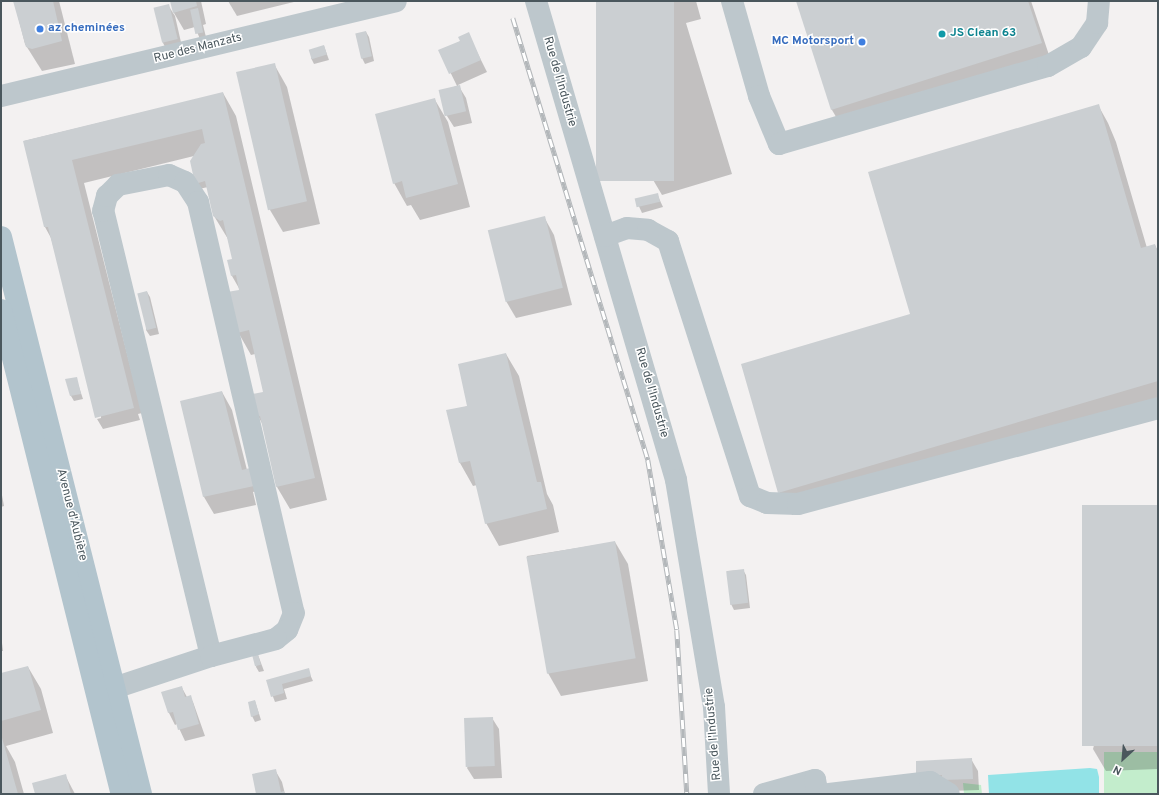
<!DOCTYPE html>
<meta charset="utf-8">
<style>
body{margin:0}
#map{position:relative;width:1159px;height:795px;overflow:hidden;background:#f3f1f1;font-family:Overpass,sans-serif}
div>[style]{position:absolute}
.green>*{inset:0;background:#c3edcc;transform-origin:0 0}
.water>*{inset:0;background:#92e3e7}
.shadow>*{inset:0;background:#0003}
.building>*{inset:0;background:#cbcfd2;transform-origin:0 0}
.minor>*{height:22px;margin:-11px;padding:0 11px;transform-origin:11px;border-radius:11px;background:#bdc7cc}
.major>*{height:22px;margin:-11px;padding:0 11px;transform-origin:11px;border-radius:11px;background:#b2c4cd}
.rail>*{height:4.5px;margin-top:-2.25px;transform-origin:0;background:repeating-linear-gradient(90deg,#fff 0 9px,#b3b7ba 0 18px);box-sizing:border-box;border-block:1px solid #b3b7ba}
.dots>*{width:11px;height:11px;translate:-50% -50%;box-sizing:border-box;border:2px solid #fff;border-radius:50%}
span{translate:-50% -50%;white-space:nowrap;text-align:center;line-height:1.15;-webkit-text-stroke:3px #fff;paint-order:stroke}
.shop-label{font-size:12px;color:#366cbe;font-weight:700}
.left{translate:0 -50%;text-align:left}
.right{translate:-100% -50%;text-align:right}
.culture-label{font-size:12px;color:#0d838f;font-weight:700}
.street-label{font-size:12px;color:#4a575d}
.frame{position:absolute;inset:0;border:2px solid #4a575d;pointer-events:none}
.north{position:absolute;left:1103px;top:739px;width:40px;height:40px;-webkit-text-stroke:3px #fff;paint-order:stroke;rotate:206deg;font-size:11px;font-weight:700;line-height:16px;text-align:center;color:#4a575d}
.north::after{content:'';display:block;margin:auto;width:14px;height:18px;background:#4a575d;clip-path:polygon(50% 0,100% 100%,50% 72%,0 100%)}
</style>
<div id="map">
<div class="green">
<div style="left:1158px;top:752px;width:42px;height:54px;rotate:90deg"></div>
<div style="clip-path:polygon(963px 783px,981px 785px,982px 794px,964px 794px)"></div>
</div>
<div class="water">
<div style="clip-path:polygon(1090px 768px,1097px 769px,1099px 777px,1099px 794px,989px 794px,988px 775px)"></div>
</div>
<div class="shadow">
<div style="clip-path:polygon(14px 1px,59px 1px,75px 64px,42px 71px,25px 44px)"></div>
<div style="clip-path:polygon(171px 1px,201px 1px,206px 24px,203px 25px,206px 37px,200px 39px,195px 27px,184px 30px,174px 13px)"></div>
<div style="clip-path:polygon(228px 1px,298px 1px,237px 16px)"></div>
<div style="clip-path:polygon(597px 1px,696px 1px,701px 19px,686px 23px,732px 174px,662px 195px,649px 173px)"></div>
<div style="clip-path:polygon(798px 1px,1031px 1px,1051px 61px,842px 127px,832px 110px)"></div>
<div style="clip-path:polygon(168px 5px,175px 16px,183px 51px,169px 54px,163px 43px)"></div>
<div style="clip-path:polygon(366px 32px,369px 37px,374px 61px,365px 64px,362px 58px,357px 34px)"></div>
<div style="clip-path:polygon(468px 34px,487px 72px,458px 85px,466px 98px,472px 123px,454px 127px,447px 116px,440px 91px,457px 86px,440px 51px,461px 41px)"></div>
<div style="clip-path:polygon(324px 46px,329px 60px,314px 64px,311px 58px)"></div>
<div style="clip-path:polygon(274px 64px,287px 87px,320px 224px,283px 232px,270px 210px,237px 73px)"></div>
<div style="clip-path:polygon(223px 93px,236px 116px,327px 500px,290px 509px,277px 487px,263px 425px,258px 416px,264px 393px,255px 354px,251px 355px,238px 332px,240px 290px,232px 276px,233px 259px,228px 239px,214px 216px,208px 187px,199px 189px,194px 156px,84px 183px,142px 413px,138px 414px,140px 420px,103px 429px,97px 419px,101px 418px,101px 416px,51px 238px,45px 227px,24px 141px)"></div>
<div style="clip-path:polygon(435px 100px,448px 122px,470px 207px,420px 220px,411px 205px,407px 206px,394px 183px)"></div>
<div style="clip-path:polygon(1098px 105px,1108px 123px,1116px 142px,1147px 248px,1155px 245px,1158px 251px,1158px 408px,792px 515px,779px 493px,912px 315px)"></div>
<div style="clip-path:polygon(657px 194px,663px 207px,642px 213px,636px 200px)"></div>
<div style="clip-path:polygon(544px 217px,554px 235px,572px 305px,516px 318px,506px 301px)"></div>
<div style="clip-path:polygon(147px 292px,150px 297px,159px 334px,150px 336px,146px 330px)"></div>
<div style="clip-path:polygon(506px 354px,519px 376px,547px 494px,553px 505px,559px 532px,499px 546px,486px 523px,477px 485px,473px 486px,460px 463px,447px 411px,469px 406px)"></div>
<div style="clip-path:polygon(76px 378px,83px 399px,74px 401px,71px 396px)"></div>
<div style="clip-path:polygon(222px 392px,232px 410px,247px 470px,257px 491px,253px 492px,256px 505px,214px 514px,204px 497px,181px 402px)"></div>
<div style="clip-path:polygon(1px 490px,4px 506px,1px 507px)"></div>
<div style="clip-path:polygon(1158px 506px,1158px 769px,1106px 771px,1093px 749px)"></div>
<div style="clip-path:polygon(615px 542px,628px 564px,648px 681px,561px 696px,548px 673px,527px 556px)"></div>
<div style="clip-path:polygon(743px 570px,746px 575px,750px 608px,734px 610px,731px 604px,727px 571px)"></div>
<div style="clip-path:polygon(1px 635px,3px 651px,1px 651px)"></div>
<div style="clip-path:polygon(258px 655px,264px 671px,259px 672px,256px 667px)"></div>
<div style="clip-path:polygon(28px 667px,41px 689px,53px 733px,6px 746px,15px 762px,24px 794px,1px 794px,1px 674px)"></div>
<div style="clip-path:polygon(308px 670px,313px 681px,284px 689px,287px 699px,275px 702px,267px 681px)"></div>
<div style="clip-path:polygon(182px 688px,187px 697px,190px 697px,193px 702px,205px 736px,185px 741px,177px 724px,175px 725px,169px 713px,163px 693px)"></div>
<div style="clip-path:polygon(255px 701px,261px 720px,255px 722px,252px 716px)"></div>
<div style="clip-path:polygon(492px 718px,499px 729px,502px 778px,474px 779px,467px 768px)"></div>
<div style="clip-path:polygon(971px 759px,978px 771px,979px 790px,950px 791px,917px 776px)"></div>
<div style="clip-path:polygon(275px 770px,282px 782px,285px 794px,257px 794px)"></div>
<div style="clip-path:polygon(65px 775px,75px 794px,36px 794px)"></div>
</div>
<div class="building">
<div style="clip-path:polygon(13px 1px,53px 1px,62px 41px,32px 49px,26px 47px)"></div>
<div style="clip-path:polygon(170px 1px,196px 1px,197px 6px,173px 13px)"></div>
<div style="left:596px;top:1px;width:78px;height:180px"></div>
<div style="clip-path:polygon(796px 1px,1028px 1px,1042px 43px,831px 110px)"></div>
<div style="left:169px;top:4px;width:36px;height:16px;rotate:76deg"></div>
<div style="left:198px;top:8px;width:25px;height:8px;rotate:78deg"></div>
<div style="left:366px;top:31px;width:26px;height:11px;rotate:77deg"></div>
<div style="clip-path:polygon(469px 32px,481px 60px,449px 74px,438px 50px,460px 41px,458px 37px)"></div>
<div style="left:324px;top:45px;width:10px;height:16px;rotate:73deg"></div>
<div style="left:275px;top:63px;width:142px;height:40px;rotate:77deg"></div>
<div style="left:460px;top:85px;width:27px;height:22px;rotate:77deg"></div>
<div style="clip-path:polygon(223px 92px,315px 478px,276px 487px,260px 416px,257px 417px,252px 394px,263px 392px,249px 330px,237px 333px,227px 292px,239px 290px,236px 275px,231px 276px,227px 260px,232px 259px,223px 220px,220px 221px,213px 216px,205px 181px,195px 184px,190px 161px,201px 144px,205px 143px,202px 129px,72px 160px,134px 408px,95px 418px,48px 227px,44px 227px,23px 141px)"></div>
<div style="clip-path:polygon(435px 98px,458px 184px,406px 198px,402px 181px,393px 184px,375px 114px)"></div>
<div style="clip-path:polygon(1099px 104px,1141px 248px,1155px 244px,1158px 254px,1158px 381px,778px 493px,741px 364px,910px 314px,868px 172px)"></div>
<div style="left:658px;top:193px;width:9px;height:24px;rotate:77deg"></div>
<div style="left:545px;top:216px;width:74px;height:59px;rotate:76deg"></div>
<div style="left:147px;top:291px;width:38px;height:10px;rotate:76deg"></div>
<div style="clip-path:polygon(506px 353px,537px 482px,541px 482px,547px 509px,485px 524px,470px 461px,459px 463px,446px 410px,467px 406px,458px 364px)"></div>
<div style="clip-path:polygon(77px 377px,81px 394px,70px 396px,65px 379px)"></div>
<div style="clip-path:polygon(222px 391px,242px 470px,250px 468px,254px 486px,203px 497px,180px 401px)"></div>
<div style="left:1158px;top:505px;width:241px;height:76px;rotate:90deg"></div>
<div style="left:615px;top:541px;width:119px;height:90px;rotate:80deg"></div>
<div style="left:744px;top:569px;width:34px;height:18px;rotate:83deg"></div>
<div style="left:258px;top:654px;width:11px;height:6px;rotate:75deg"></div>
<div style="clip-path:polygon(28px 666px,41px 710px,1px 721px,1px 673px)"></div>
<div style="clip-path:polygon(309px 668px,311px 676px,282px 684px,284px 693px,271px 697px,266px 680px)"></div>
<div style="clip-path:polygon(182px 686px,185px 697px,191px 695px,199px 724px,178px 730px,173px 712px,168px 713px,161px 692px)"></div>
<div style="clip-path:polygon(255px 700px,259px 714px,251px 717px,248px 702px)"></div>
<div style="left:493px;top:717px;width:49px;height:29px;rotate:88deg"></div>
<div style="clip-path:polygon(2px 738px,18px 794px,1px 794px)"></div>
<div style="clip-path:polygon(972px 758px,973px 779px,942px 780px,942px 775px,916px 776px,916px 761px)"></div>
<div style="clip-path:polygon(276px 769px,281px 792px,284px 791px,284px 794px,256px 794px,252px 774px)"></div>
<div style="clip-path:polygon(66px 774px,71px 794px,35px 794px,32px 783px)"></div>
</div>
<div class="minor">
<div style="left:536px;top:1px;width:499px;rotate:73.7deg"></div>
<div style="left:676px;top:480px;width:230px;rotate:80.5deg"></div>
<div style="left:714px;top:707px;width:87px;rotate:86.7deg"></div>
<div style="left:732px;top:1px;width:99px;rotate:74.1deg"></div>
<div style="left:759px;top:96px;width:52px;rotate:67.4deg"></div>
<div style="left:779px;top:144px;width:280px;rotate:-16.2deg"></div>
<div style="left:1048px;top:66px;width:38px;rotate:-30deg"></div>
<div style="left:1081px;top:47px;width:29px;rotate:-56deg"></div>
<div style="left:1097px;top:23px;width:22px;rotate:-85deg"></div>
<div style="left:1px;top:96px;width:406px;rotate:-13.5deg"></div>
<div style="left:605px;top:236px;width:23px;rotate:-20deg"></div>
<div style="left:627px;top:228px;width:21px;rotate:5deg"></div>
<div style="left:648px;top:230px;width:23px;rotate:29deg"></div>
<div style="left:668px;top:241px;width:268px;rotate:72.2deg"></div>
<div style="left:750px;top:496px;width:18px;rotate:22deg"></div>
<div style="left:767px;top:503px;width:31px;rotate:2deg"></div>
<div style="left:798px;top:504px;width:373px;rotate:-14.9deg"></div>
<div style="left:114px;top:688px;width:102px;rotate:-18.3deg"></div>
<div style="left:211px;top:656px;width:458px;rotate:-103.6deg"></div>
<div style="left:103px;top:211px;width:16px;rotate:-75deg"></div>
<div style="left:107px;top:196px;width:16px;rotate:-45deg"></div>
<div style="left:118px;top:185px;width:52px;rotate:-11.1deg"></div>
<div style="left:169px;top:175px;width:17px;rotate:24deg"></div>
<div style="left:185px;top:182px;width:24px;rotate:57deg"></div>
<div style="left:198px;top:202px;width:422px;rotate:76.9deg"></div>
<div style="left:294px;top:613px;width:18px;rotate:112deg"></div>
<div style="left:287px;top:630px;width:14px;rotate:141deg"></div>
<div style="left:276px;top:639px;width:67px;rotate:165.3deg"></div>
<div style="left:764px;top:794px;width:53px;rotate:-15.4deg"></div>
<div style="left:815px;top:780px;width:14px;rotate:78deg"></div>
<div style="left:829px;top:794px;width:102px;rotate:-6.8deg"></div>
<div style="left:930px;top:782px;width:22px;rotate:32deg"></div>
</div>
<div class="major">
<div style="left:1px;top:237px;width:574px;rotate:75.89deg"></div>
<div style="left:1px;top:310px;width:499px;rotate:76deg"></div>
</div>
<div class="rail">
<div style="left:513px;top:18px;width:462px;rotate:73deg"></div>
<div style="left:648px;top:460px;width:172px;rotate:80.3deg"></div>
<div style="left:677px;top:630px;width:164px;rotate:86.5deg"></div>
</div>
<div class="dots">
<div style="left:40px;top:29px;background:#3f7fe0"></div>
<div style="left:942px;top:34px;background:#0f9aa8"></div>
<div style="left:862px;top:42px;background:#3f7fe0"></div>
</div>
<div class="shop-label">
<span class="left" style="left:48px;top:29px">az cheminées</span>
<span class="right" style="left:854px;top:42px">MC Motorsport</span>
</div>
<div class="culture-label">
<span class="left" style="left:950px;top:34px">JS Clean 63</span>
</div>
<div class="street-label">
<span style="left:198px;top:49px;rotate:-14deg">Rue des Manzats</span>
<span style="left:559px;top:82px;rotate:74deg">Rue de l'Industrie</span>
<span style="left:651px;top:393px;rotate:74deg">Rue de l'Industrie</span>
<span style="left:71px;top:515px;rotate:76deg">Avenue d'Aubière</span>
<span style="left:714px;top:734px;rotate:-95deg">Rue de l'Industrie</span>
</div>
<div class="frame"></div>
<div class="north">N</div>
</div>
